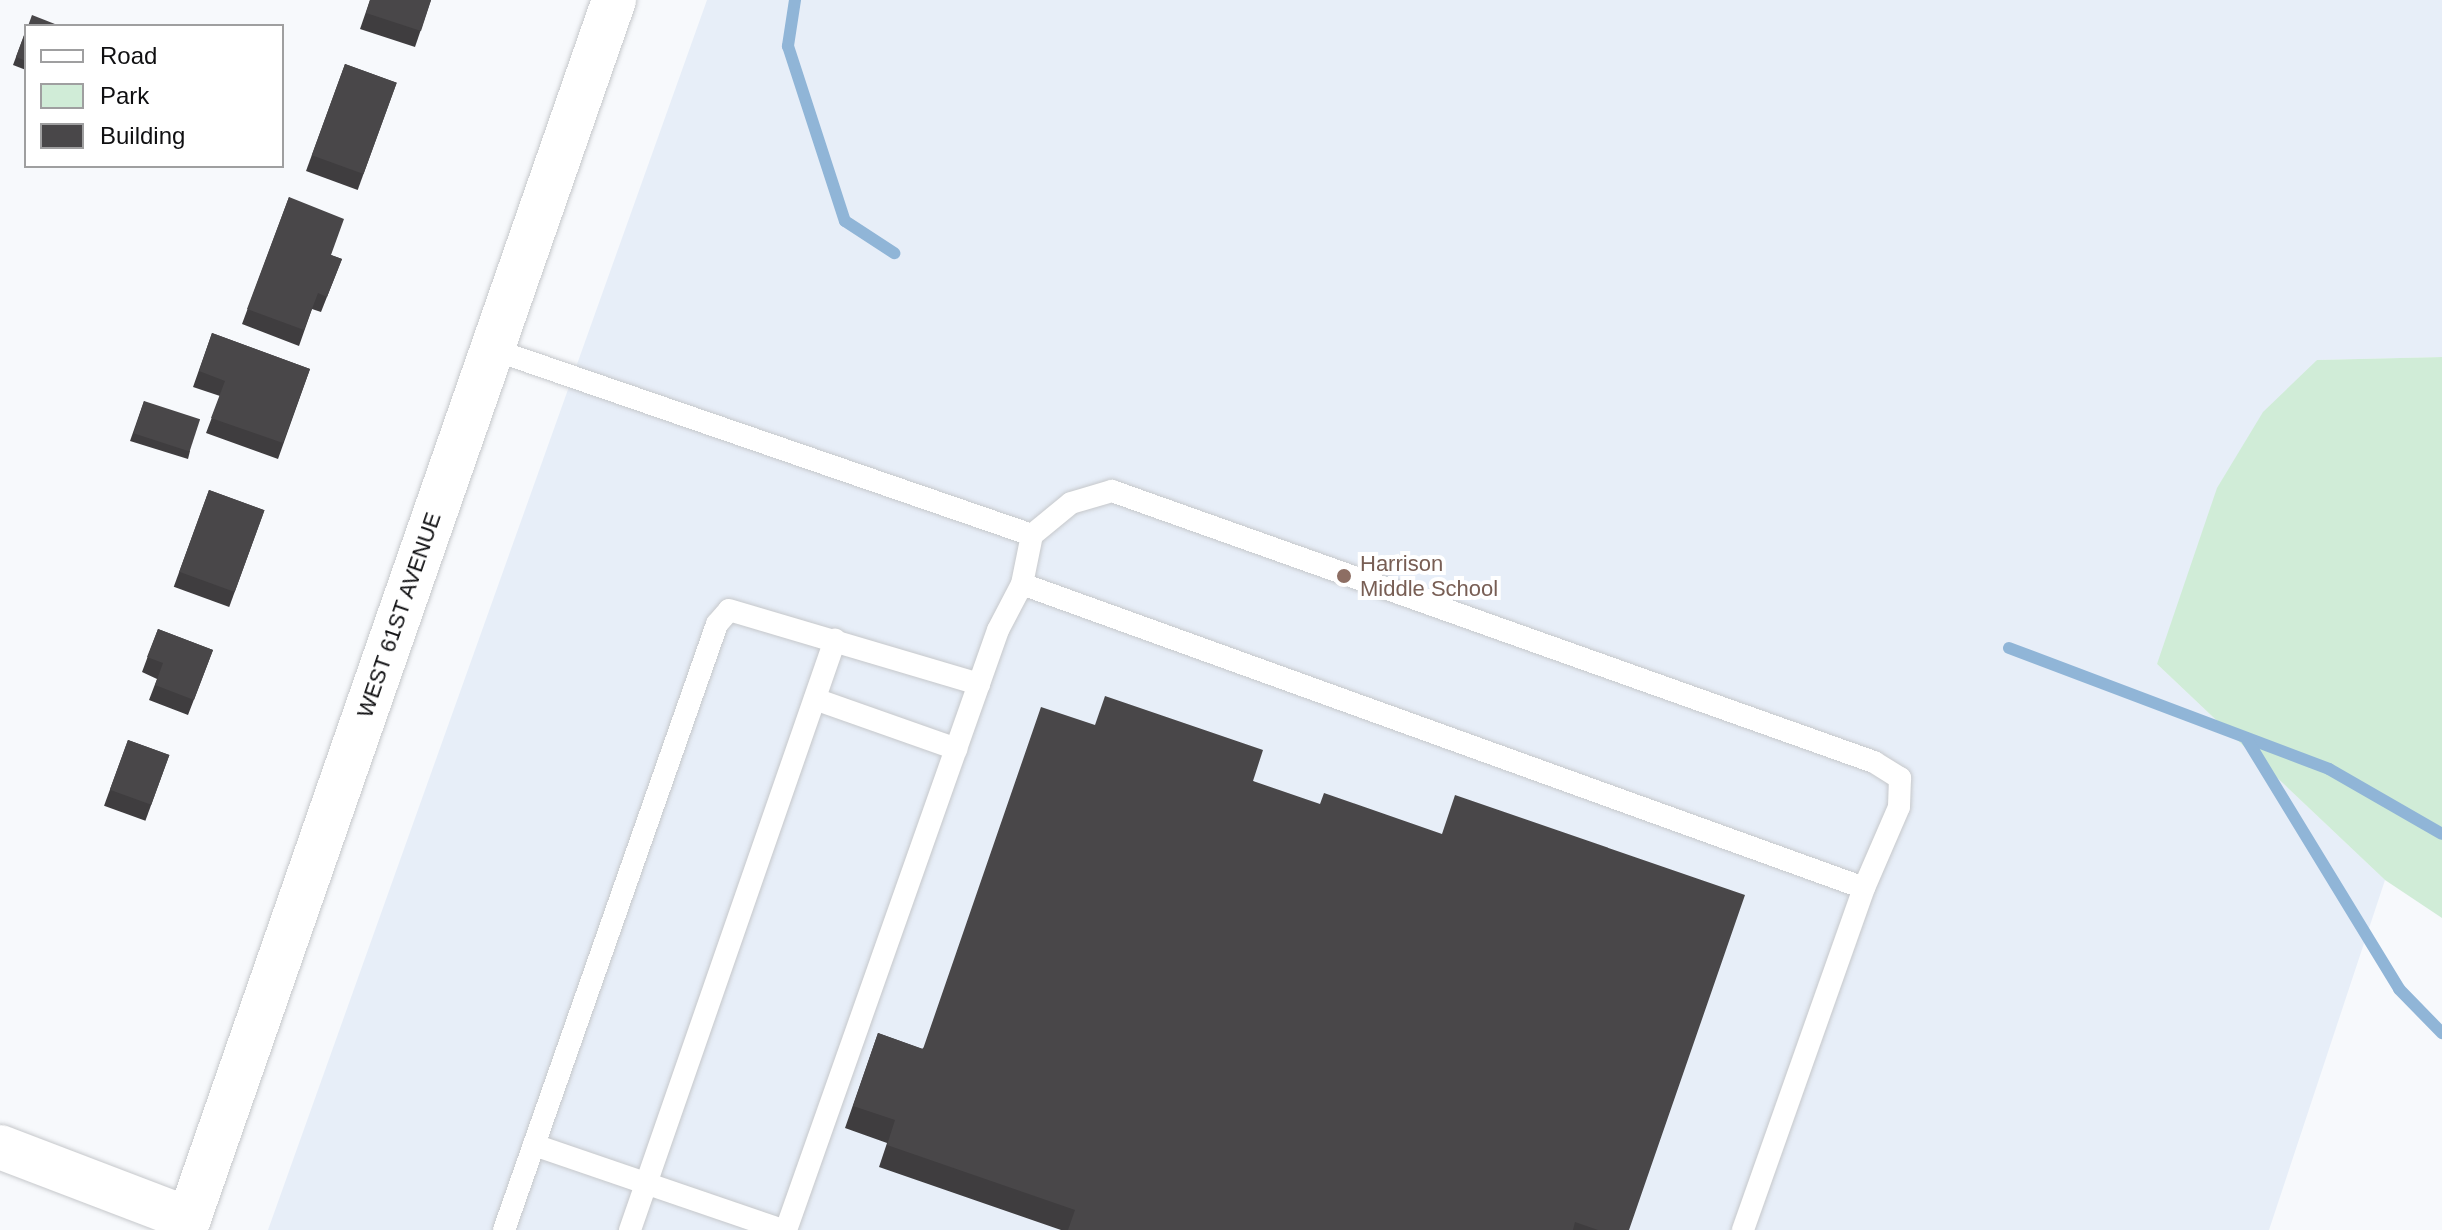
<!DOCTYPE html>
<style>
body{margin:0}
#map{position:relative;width:2442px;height:1230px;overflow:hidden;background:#f7f9fc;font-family:Helvetica,sans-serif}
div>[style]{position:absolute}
.built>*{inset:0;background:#e7eef8}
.green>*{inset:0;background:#d0ecd7}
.stream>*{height:12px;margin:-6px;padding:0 6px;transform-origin:6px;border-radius:6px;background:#90b5d7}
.roads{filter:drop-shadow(0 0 2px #c6c8cb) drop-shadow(0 0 2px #c6c8cb)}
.lane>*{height:22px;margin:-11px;padding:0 11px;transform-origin:11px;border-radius:11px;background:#fff}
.street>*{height:44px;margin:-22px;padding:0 22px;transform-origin:22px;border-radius:22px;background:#fff}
.secondary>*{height:44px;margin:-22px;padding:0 22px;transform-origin:22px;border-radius:22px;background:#fff}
.wall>*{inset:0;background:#3f3d3f;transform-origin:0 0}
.building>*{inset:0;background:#494749;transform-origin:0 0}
.dots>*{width:22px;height:22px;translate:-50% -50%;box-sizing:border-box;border:4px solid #fff;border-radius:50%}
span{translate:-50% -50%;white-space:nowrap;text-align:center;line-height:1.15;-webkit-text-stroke:8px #fff;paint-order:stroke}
.education-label{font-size:22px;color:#785e54}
.left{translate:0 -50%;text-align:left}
.street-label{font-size:22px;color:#0f0f11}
.legend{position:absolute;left:24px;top:24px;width:260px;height:144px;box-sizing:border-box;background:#fff;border:2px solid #9f9fa0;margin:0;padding:10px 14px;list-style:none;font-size:24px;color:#0f0f11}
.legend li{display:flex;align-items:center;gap:16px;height:40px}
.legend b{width:40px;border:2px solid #9f9fa0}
</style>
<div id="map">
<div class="built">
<div style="clip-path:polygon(707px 0,2442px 0,2442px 357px,2317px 360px,2157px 664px,2385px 880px,2269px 1230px,268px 1230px)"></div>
</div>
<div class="green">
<div style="clip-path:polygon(2442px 357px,2442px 918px,2385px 880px,2157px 664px,2217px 488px,2263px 412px,2317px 360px)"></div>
</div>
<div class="stream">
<div style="left:795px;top:0;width:47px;rotate:98.7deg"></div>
<div style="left:788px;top:46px;width:184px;rotate:72deg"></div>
<div style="left:845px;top:221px;width:59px;rotate:33.1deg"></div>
<div style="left:2009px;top:648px;width:342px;rotate:20.7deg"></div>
<div style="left:2329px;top:769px;width:130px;rotate:29.9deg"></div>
<div style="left:2246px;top:738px;width:294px;rotate:58.6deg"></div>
<div style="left:2399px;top:989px;width:62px;rotate:45.7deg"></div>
</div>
<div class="roads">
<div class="lane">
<div style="left:492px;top:349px;width:571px;rotate:19.01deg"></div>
<div style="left:1022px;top:584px;width:895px;rotate:19.85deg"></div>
<div style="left:815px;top:699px;width:150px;rotate:19.5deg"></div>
<div style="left:534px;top:1145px;width:262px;rotate:18.9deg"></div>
<div style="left:504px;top:1230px;width:642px;rotate:-70.63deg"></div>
<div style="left:717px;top:624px;width:18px;rotate:-49deg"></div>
<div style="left:729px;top:610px;width:261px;rotate:16.5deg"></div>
<div style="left:630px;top:1230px;width:625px;rotate:-70.84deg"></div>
<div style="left:786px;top:1230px;width:636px;rotate:-70.54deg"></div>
<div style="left:998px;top:630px;width:52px;rotate:-62.4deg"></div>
<div style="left:1022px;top:584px;width:50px;rotate:-78.5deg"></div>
<div style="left:1032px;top:535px;width:50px;rotate:-39.4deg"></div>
<div style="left:1071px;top:503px;width:43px;rotate:-16.3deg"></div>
<div style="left:1112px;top:491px;width:809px;rotate:19.58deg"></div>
<div style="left:1874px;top:762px;width:31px;rotate:32deg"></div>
<div style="left:1900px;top:778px;width:29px;rotate:92deg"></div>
<div style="left:1899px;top:807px;width:88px;rotate:113.4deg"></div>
<div style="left:1864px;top:888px;width:363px;rotate:109.5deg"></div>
</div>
<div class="street">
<div style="left:0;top:1147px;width:202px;rotate:20.9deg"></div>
</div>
<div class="secondary">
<div style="left:185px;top:1230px;width:1303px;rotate:-70.77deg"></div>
</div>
</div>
<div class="wall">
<div style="clip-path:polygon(370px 0,431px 0,415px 47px,360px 29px)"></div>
<div style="clip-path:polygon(26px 30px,26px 70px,13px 65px)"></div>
<div style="left:345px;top:64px;width:55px;height:114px;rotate:20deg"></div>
<div style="clip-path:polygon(289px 197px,331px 255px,342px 259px,321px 312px,312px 309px,299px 346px,242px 324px)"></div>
<div style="clip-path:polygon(212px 333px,310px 369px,278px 459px,206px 433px,220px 396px,193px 387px)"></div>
<div style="clip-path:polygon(144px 401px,190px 451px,188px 459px,130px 441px)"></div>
<div style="left:209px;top:490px;width:59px;height:103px;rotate:20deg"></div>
<div style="clip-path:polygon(158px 629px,213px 650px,188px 715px,149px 700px,157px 679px,142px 672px)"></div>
<div style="left:128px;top:740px;width:44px;height:70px;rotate:20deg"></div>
<div style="clip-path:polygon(1253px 781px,1629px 1230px,1061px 1230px,879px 1167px,887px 1143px,845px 1128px,878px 1033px,922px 1049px)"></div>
</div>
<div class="building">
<div style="clip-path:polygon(370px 0,431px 0,421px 31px,366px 13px)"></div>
<div style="clip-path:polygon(32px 15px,60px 26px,28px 26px)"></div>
<div style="clip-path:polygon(26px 30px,26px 61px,16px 57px)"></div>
<div style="left:345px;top:64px;width:55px;height:97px;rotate:20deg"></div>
<div style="clip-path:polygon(289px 197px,344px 219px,331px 255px,342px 259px,327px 297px,318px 293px,304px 330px,247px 309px)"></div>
<div style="clip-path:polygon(212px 333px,310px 369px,283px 443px,211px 418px,225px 381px,199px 371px)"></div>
<div style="left:144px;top:401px;width:59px;height:34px;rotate:18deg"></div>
<div style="left:209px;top:490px;width:59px;height:87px;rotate:20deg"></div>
<div style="clip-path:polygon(158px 629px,213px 650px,194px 700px,155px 685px,163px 663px,147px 657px)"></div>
<div style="clip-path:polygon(1105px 696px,1263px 750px,1253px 781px,1320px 804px,1324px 793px,1442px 834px,1455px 795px,1745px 895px,1629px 1230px,1598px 1230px,1575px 1222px,1573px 1230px,1068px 1230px,1075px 1210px,887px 1145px,895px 1120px,853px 1106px,878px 1033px,923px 1049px,1041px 707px,1095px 725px)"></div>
<div style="left:128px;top:740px;width:44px;height:53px;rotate:20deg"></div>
</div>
<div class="dots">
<div style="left:1344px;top:576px;background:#8d6e63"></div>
</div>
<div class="education-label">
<span class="left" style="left:1360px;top:576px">Harrison<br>Middle School</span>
</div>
<div class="street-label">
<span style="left:399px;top:615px;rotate:-71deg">WEST 61ST AVENUE</span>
</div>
<ul class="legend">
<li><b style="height:10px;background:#fff"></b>Road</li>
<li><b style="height:22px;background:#d0ecd7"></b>Park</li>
<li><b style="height:22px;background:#494749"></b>Building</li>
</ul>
</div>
